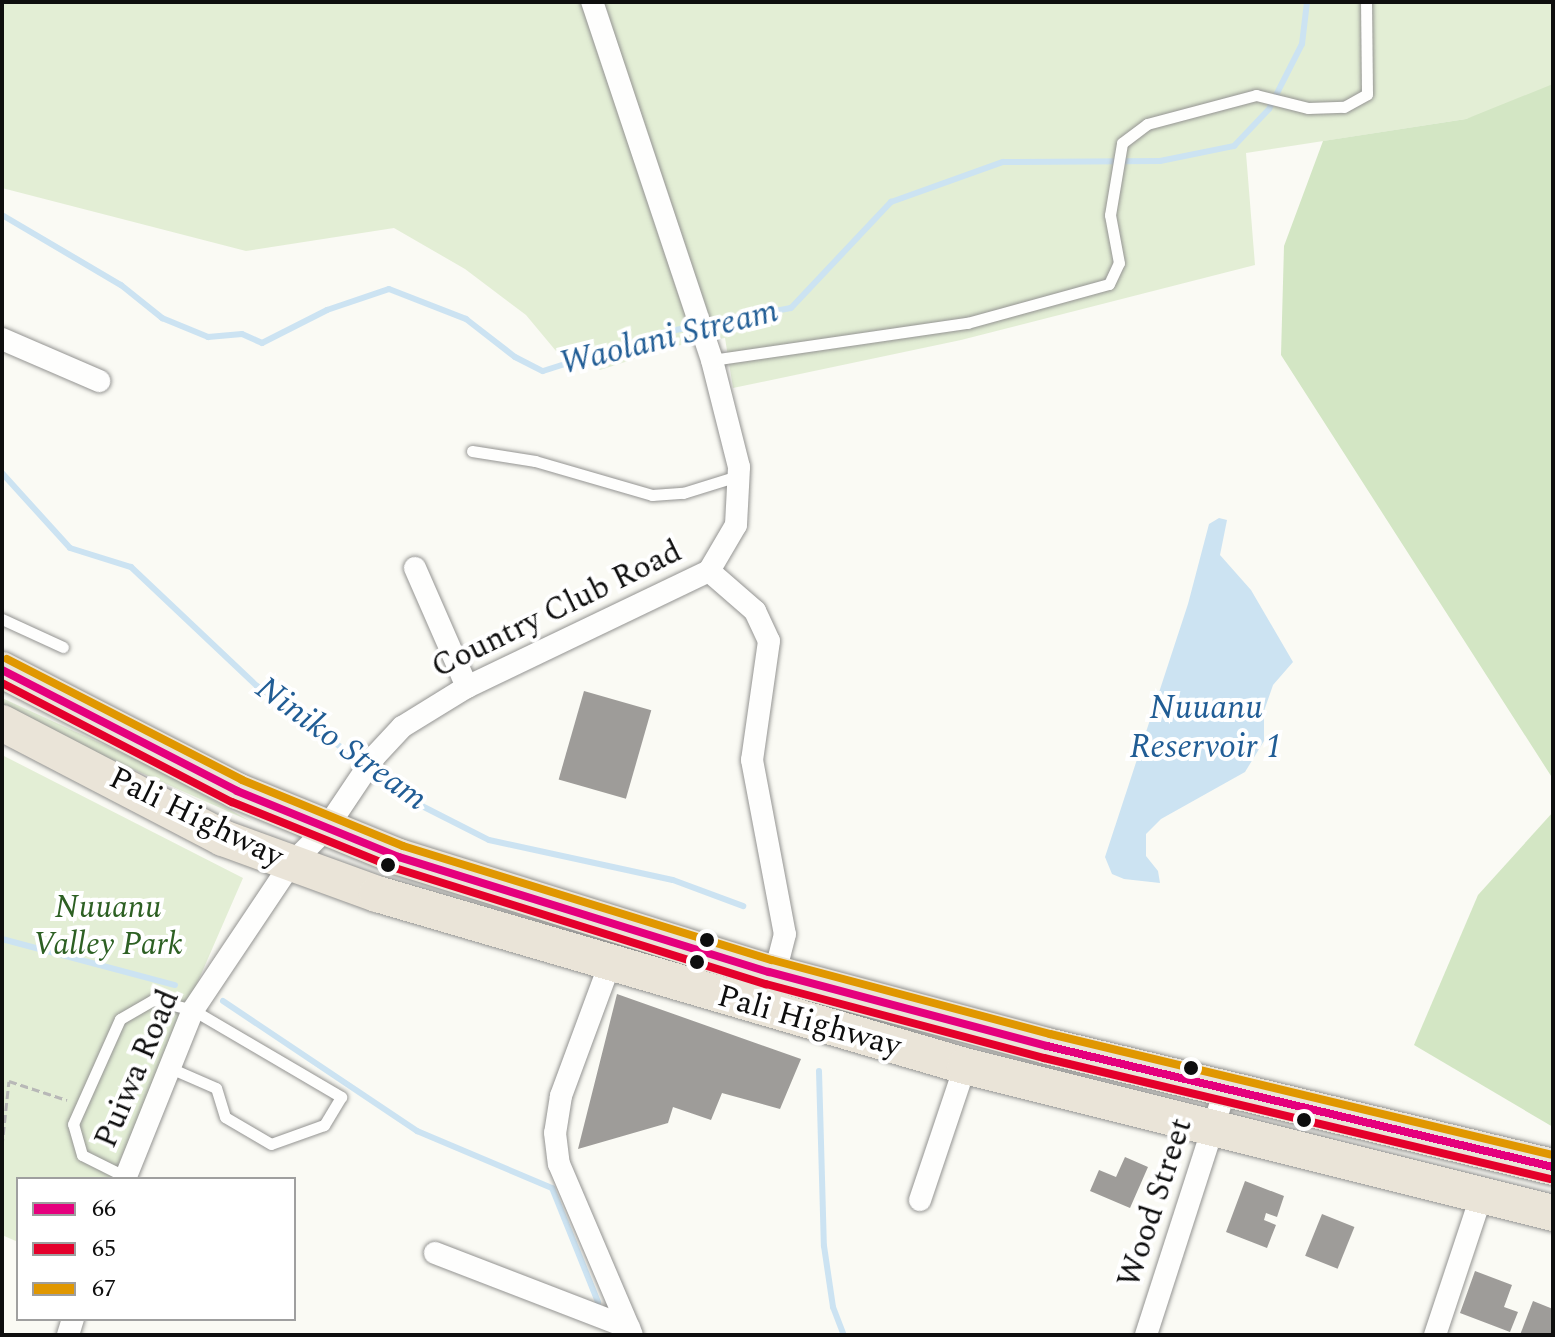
<!DOCTYPE html>
<style>
body{margin:0}
#map{position:relative;width:1555px;height:1337px;overflow:hidden;background:#fafaf4;font-family:Spectral,serif}
div>[style]{position:absolute}
.green>*{inset:0;background:#e3eed5}
.forest>*{inset:0;background:#d3e6c4}
.water>*{inset:0;background:#cce3f2}
.stream>*{height:6px;margin:-3px;padding:0 3px;transform-origin:3px;border-radius:3px;background:#cce3f2}
.building>*{inset:0;background:#9e9c99;transform-origin:0 0}
.path>*{height:3px;margin-top:-1.5px;transform-origin:0;background:repeating-linear-gradient(90deg,#b8b8b7 0 8px,transparent 0 12px)}
.roads{filter:drop-shadow(0 0 2px #949492) drop-shadow(0 0 2px #949492)}
.service>*{height:11px;margin:-5.5px;padding:0 5.5px;transform-origin:5.5px;border-radius:5.5px;background:#fefefd}
.minor>*{height:22px;margin:-11px;padding:0 11px;transform-origin:11px;border-radius:11px;background:#fefefd}
.trunk>*{height:36px;margin:-18px;padding:0 18px;transform-origin:18px;border-radius:18px;background:#eae4d8}
.bus-1>*{height:8px;margin:-4px;padding:0 4px;transform-origin:4px;border-radius:4px;background:#e5007d}
.bus-2>*{height:8px;margin:-4px;padding:0 4px;transform-origin:4px;border-radius:4px;background:#e4002b}
.bus-3>*{height:8px;margin:-4px;padding:0 4px;transform-origin:4px;border-radius:4px;background:#e09701}
.dots>*{width:22px;height:22px;translate:-50% -50%;box-sizing:border-box;border:4px solid #fff;border-radius:50%}
span{translate:-50% -50%;white-space:nowrap;text-align:center;line-height:1.15;-webkit-text-stroke:8px #fff;paint-order:stroke}
.street-label{font-size:32px;color:#0e0e0e}
.park-label{font-size:32px;color:#2d6023;font-style:italic}
.water-label{font-size:34px;color:#215d95;font-style:italic}
.frame{position:absolute;inset:0;border:4px solid #0e0e0e;pointer-events:none}
.legend{position:absolute;left:16px;top:1177px;width:280px;height:144px;box-sizing:border-box;background:#fff;border:2px solid #9f9f9f;margin:0;padding:10px 14px;list-style:none;font-size:24px;color:#0e0e0e}
.legend li{display:flex;align-items:center;gap:16px;height:40px}
.legend b{width:40px;border:2px solid #9f9f9f}
</style>
<div id="map">
<div class="green">
<div style="clip-path:polygon(2px 2px,1553px 2px,1553px 92px,1466px 119px,1246px 153px,1255px 265px,961px 340px,733px 388px,725px 338px,675px 346px,600px 370px,556px 351px,526px 315px,465px 269px,394px 228px,246px 251px,2px 188px)"></div>
<div style="clip-path:polygon(2px 698px,159px 770px,252px 822px,2px 711px)"></div>
<div style="clip-path:polygon(2px 755px,243px 878px,112px 1179px,18px 1179px,18px 1242px,2px 1235px)"></div>
</div>
<div class="forest">
<div style="clip-path:polygon(1553px 84px,1553px 779px,1281px 355px,1284px 246px,1323px 141px,1466px 119px)"></div>
<div style="clip-path:polygon(1553px 812px,1553px 1127px,1414px 1045px,1478px 895px)"></div>
</div>
<div class="water">
<div style="clip-path:polygon(1219px 518px,1227px 520px,1220px 555px,1251px 590px,1293px 662px,1273px 685px,1264px 711px,1264px 741px,1245px 772px,1161px 819px,1146px 834px,1146px 856px,1158px 871px,1160px 883px,1124px 879px,1112px 874px,1105px 857px,1188px 604px,1209px 524px)"></div>
</div>
<div class="stream">
<div style="left:2px;top:215px;width:138px;rotate:30.5deg"></div>
<div style="left:121px;top:285px;width:53px;rotate:38.8deg"></div>
<div style="left:162px;top:318px;width:50px;rotate:22.4deg"></div>
<div style="left:208px;top:337px;width:34px;rotate:-5deg"></div>
<div style="left:242px;top:334px;width:22px;rotate:24deg"></div>
<div style="left:262px;top:343px;width:73px;rotate:-26.9deg"></div>
<div style="left:327px;top:310px;width:65px;rotate:-18.7deg"></div>
<div style="left:389px;top:289px;width:83px;rotate:21.3deg"></div>
<div style="left:466px;top:319px;width:62px;rotate:37.8deg"></div>
<div style="left:515px;top:357px;width:31px;rotate:27deg"></div>
<div style="left:543px;top:371px;width:128px;rotate:-17.7deg"></div>
<div style="left:665px;top:332px;width:128px;rotate:-10.8deg"></div>
<div style="left:791px;top:308px;width:146px;rotate:-46.7deg"></div>
<div style="left:891px;top:202px;width:119px;rotate:-19.7deg"></div>
<div style="left:1003px;top:162px;width:157px;rotate:-0.4deg"></div>
<div style="left:1160px;top:161px;width:76px;rotate:-11.5deg"></div>
<div style="left:1234px;top:146px;width:51px;rotate:-46.6deg"></div>
<div style="left:1269px;top:109px;width:73px;rotate:-63.1deg"></div>
<div style="left:1302px;top:44px;width:42px;rotate:-83.2deg"></div>
<div style="left:2px;top:473px;width:101px;rotate:47.8deg"></div>
<div style="left:70px;top:548px;width:64px;rotate:17.3deg"></div>
<div style="left:131px;top:567px;width:173px;rotate:43.4deg"></div>
<div style="left:257px;top:686px;width:202px;rotate:36.1deg"></div>
<div style="left:420px;top:805px;width:77px;rotate:26.9deg"></div>
<div style="left:489px;top:840px;width:188px;rotate:12.3deg"></div>
<div style="left:673px;top:880px;width:75px;rotate:20.4deg"></div>
<div style="left:2px;top:939px;width:179px;rotate:14.9deg"></div>
<div style="left:223px;top:1001px;width:234px;rotate:33.8deg"></div>
<div style="left:417px;top:1131px;width:147px;rotate:22.9deg"></div>
<div style="left:552px;top:1188px;width:123px;rotate:68deg"></div>
<div style="left:819px;top:1071px;width:175px;rotate:88.4deg"></div>
<div style="left:824px;top:1246px;width:62px;rotate:81.6deg"></div>
<div style="left:833px;top:1307px;width:30px;rotate:69deg"></div>
</div>
<div class="building">
<div style="left:584px;top:691px;width:70px;height:92px;rotate:16deg"></div>
<div style="clip-path:polygon(617px 994px,801px 1059px,780px 1109px,722px 1093px,711px 1120px,673px 1107px,668px 1123px,578px 1149px)"></div>
<div style="clip-path:polygon(1125px 1157px,1148px 1167px,1130px 1208px,1090px 1191px,1099px 1170px,1116px 1177px)"></div>
<div style="clip-path:polygon(1245px 1181px,1284px 1196px,1277px 1217px,1266px 1213px,1264px 1220px,1276px 1225px,1267px 1248px,1226px 1232px)"></div>
<div style="left:1322px;top:1214px;width:35px;height:45px;rotate:22deg"></div>
<div style="clip-path:polygon(1475px 1271px,1512px 1285px,1504px 1307px,1518px 1312px,1510px 1332px,1460px 1313px)"></div>
<div style="clip-path:polygon(1533px 1301px,1553px 1309px,1553px 1335px,1520px 1335px)"></div>
</div>
<div class="path">
<div style="left:2px;top:1146px;width:65px;rotate:-83.9deg"></div>
<div style="left:9px;top:1081px;width:61px;rotate:18.1deg"></div>
</div>
<div class="roads">
<div class="service">
<div style="left:712px;top:360px;width:258px;rotate:-8.3deg"></div>
<div style="left:967px;top:323px;width:147px;rotate:-15.4deg"></div>
<div style="left:1109px;top:284px;width:23px;rotate:-65deg"></div>
<div style="left:1119px;top:263px;width:49px;rotate:-100.6deg"></div>
<div style="left:1110px;top:215px;width:73px;rotate:-80.5deg"></div>
<div style="left:1122px;top:143px;width:31px;rotate:-37deg"></div>
<div style="left:1147px;top:124px;width:113px;rotate:-14.9deg"></div>
<div style="left:1256px;top:95px;width:54px;rotate:14deg"></div>
<div style="left:1308px;top:108px;width:36px;rotate:-2deg"></div>
<div style="left:1344px;top:107px;width:26px;rotate:-29deg"></div>
<div style="left:1367px;top:94px;width:92px;rotate:-90.6deg"></div>
<div style="left:472px;top:451px;width:64px;rotate:9deg"></div>
<div style="left:535px;top:461px;width:122px;rotate:16.2deg"></div>
<div style="left:652px;top:495px;width:31px;rotate:-4deg"></div>
<div style="left:683px;top:493px;width:58px;rotate:-17.2deg"></div>
<div style="left:2px;top:619px;width:67px;rotate:24.7deg"></div>
<div style="left:126px;top:1177px;width:49px;rotate:-153.4deg"></div>
<div style="left:82px;top:1155px;width:32px;rotate:-106deg"></div>
<div style="left:73px;top:1124px;width:115px;rotate:-65.9deg"></div>
<div style="left:120px;top:1019px;width:38px;rotate:-30deg"></div>
<div style="left:153px;top:1000px;width:41px;rotate:14deg"></div>
<div style="left:193px;top:1010px;width:172px;rotate:30.4deg"></div>
<div style="left:341px;top:1097px;width:33px;rotate:121deg"></div>
<div style="left:324px;top:1125px;width:56px;rotate:160.3deg"></div>
<div style="left:271px;top:1144px;width:53px;rotate:-149.6deg"></div>
<div style="left:225px;top:1117px;width:30px;rotate:-107deg"></div>
<div style="left:216px;top:1088px;width:50px;rotate:-156.5deg"></div>
</div>
<div class="minor">
<div style="left:2px;top:339px;width:106px;rotate:23.4deg"></div>
<div style="left:415px;top:568px;width:130px;rotate:66.4deg"></div>
<div style="left:709px;top:571px;width:61px;rotate:41deg"></div>
<div style="left:755px;top:611px;width:33px;rotate:65deg"></div>
<div style="left:769px;top:641px;width:120px;rotate:98.1deg"></div>
<div style="left:752px;top:760px;width:177px;rotate:79.3deg"></div>
<div style="left:785px;top:934px;width:40px;rotate:104.4deg"></div>
<div style="left:609px;top:966px;width:139px;rotate:110.3deg"></div>
<div style="left:561px;top:1096px;width:37px;rotate:99deg"></div>
<div style="left:555px;top:1133px;width:31px;rotate:83deg"></div>
<div style="left:559px;top:1164px;width:186px;rotate:66.9deg"></div>
<div style="left:125px;top:1179px;width:182px;rotate:-68.1deg"></div>
<div style="left:193px;top:1010px;width:174px;rotate:-56.2deg"></div>
<div style="left:290px;top:865px;width:51px;rotate:-45deg"></div>
<div style="left:326px;top:829px;width:88px;rotate:-56.1deg"></div>
<div style="left:375px;top:756px;width:40px;rotate:-47deg"></div>
<div style="left:402px;top:727px;width:76px;rotate:-31.6deg"></div>
<div style="left:467px;top:687px;width:268px;rotate:-25.6deg"></div>
<div style="left:709px;top:571px;width:53px;rotate:-59.6deg"></div>
<div style="left:736px;top:525px;width:58px;rotate:-87deg"></div>
<div style="left:739px;top:467px;width:110px;rotate:-104.2deg"></div>
<div style="left:712px;top:360px;width:378px;rotate:-108.5deg"></div>
<div style="left:920px;top:1200px;width:141px;rotate:-71.4deg"></div>
<div style="left:435px;top:1253px;width:208px;rotate:21.1deg"></div>
<div style="left:68px;top:1335px;width:17px;rotate:-73deg"></div>
<div style="left:1146px;top:1335px;width:257px;rotate:-72.1deg"></div>
<div style="left:1435px;top:1335px;width:145px;rotate:-71.6deg"></div>
</div>
<div class="trunk">
<div style="left:2px;top:670px;width:264px;rotate:27.2deg"></div>
<div style="left:237px;top:791px;width:175px;rotate:22.2deg"></div>
<div style="left:399px;top:857px;width:387px;rotate:17.3deg"></div>
<div style="left:769px;top:972px;width:288px;rotate:14.9deg"></div>
<div style="left:1047px;top:1046px;width:520px;rotate:13.45deg"></div>
<div style="left:2px;top:723px;width:249px;rotate:27.5deg"></div>
<div style="left:223px;top:838px;width:164px;rotate:20deg"></div>
<div style="left:377px;top:894px;width:613px;rotate:16.31deg"></div>
<div style="left:965px;top:1066px;width:606px;rotate:14.04deg"></div>
</div>
</div>
<div class="bus-1">
<div style="left:2px;top:670px;width:264px;rotate:27.2deg"></div>
<div style="left:237px;top:791px;width:175px;rotate:22.2deg"></div>
<div style="left:399px;top:857px;width:387px;rotate:17.3deg"></div>
<div style="left:769px;top:972px;width:288px;rotate:14.9deg"></div>
<div style="left:1047px;top:1046px;width:520px;rotate:13.45deg"></div>
</div>
<div class="bus-2">
<div style="left:2px;top:683px;width:259px;rotate:27.4deg"></div>
<div style="left:232px;top:802px;width:176px;rotate:22deg"></div>
<div style="left:395px;top:868px;width:389px;rotate:17.4deg"></div>
<div style="left:766px;top:984px;width:288px;rotate:14.9deg"></div>
<div style="left:1044px;top:1058px;width:520px;rotate:13.45deg"></div>
</div>
<div class="bus-3">
<div style="left:7px;top:659px;width:264px;rotate:27.2deg"></div>
<div style="left:242px;top:780px;width:174px;rotate:22.3deg"></div>
<div style="left:403px;top:846px;width:386px;rotate:17.2deg"></div>
<div style="left:772px;top:960px;width:288px;rotate:14.9deg"></div>
<div style="left:1050px;top:1034px;width:517px;rotate:13.53deg"></div>
</div>
<div class="dots">
<div style="left:388px;top:865px;background:#0e0e0e"></div>
<div style="left:707px;top:940px;background:#0e0e0e"></div>
<div style="left:697px;top:962px;background:#0e0e0e"></div>
<div style="left:1191px;top:1068px;background:#0e0e0e"></div>
<div style="left:1304px;top:1120px;background:#0e0e0e"></div>
</div>
<div class="street-label">
<span style="left:557px;top:610px;rotate:-26deg">Country Club Road</span>
<span style="left:196px;top:818px;rotate:26deg">Pali Highway</span>
<span style="left:809px;top:1022px;rotate:16deg">Pali Highway</span>
<span style="left:138px;top:1069px;rotate:-67deg">Puiwa Road</span>
<span style="left:1156px;top:1203px;rotate:-72deg">Wood Street</span>
</div>
<div class="park-label">
<span style="left:108px;top:927px">Nuuanu<br>Valley Park</span>
</div>
<div class="water-label">
<span style="left:669px;top:338px;rotate:-14deg">Waolani Stream</span>
<span style="left:1206px;top:728px">Nuuanu<br>Reservoir 1</span>
<span style="left:341px;top:744px;rotate:36deg">Niniko Stream</span>
</div>
<div class="frame"></div>
<ul class="legend">
<li><b style="height:10px;background:#e5007d"></b>66</li>
<li><b style="height:10px;background:#e4002b"></b>65</li>
<li><b style="height:10px;background:#e09701"></b>67</li>
</ul>
</div>
